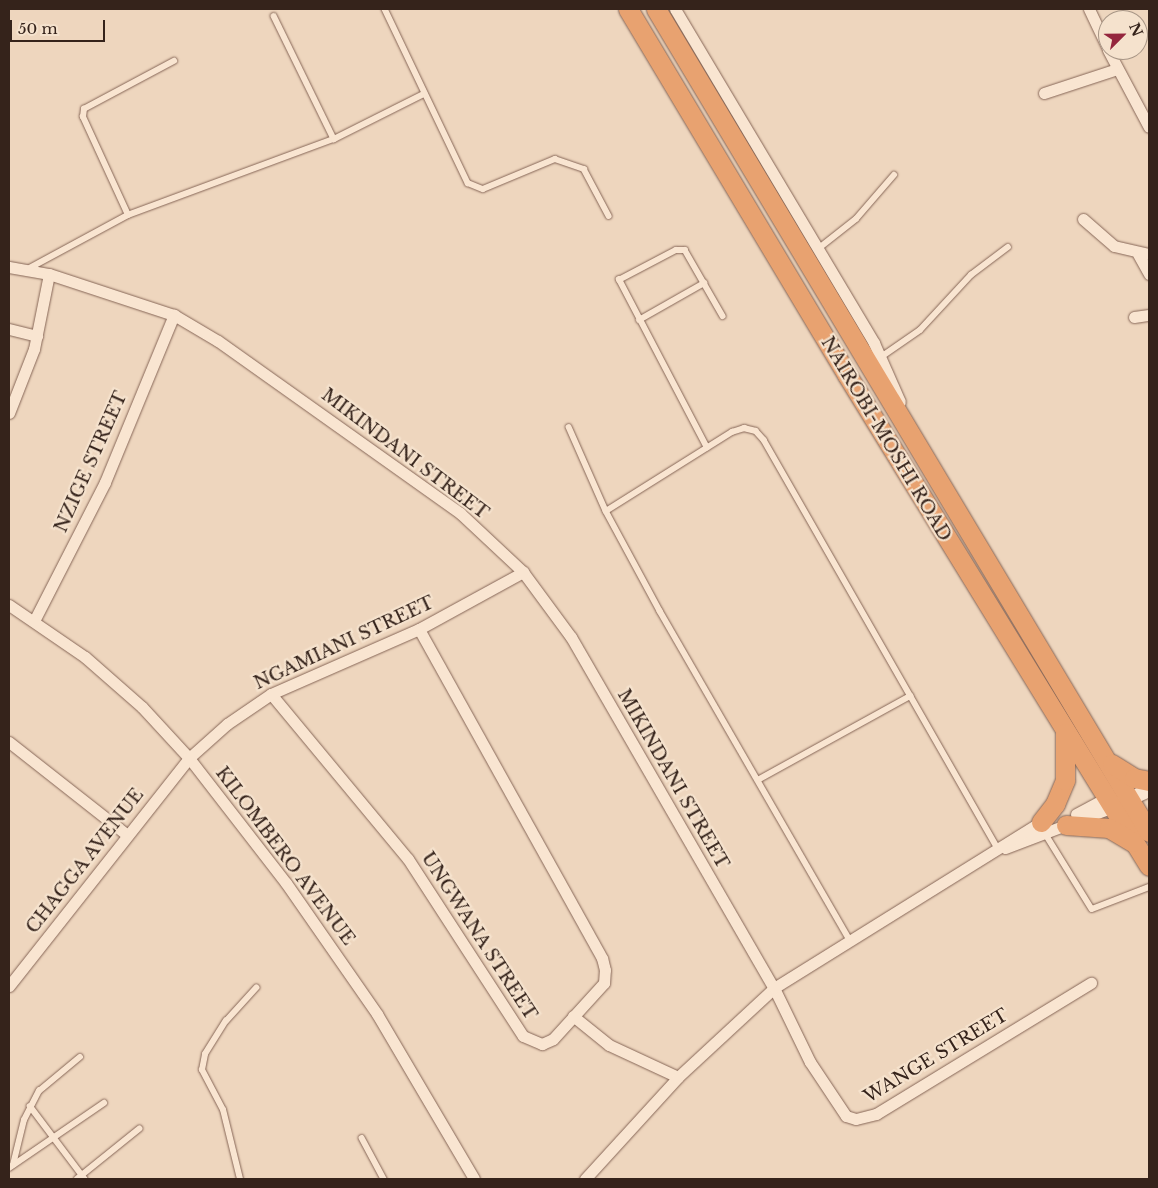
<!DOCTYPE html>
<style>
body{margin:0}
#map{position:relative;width:1158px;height:1188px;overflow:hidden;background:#eed6be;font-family:"Libre Baskerville",serif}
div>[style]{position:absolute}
.roads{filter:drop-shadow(0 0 1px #866657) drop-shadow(0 0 1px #866657)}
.service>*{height:5.5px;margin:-2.75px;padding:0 2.75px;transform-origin:2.75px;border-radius:2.75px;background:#f9e5d1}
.minor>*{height:11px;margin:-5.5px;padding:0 5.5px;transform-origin:5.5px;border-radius:5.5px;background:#f9e5d1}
.tertiary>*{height:14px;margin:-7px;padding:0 7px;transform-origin:7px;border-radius:7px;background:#f9e5d1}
.trunk>*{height:19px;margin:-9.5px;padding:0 9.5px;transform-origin:9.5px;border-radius:9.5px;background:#e8a270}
span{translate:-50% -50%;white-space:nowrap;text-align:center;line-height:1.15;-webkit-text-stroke:4.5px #f5e2cd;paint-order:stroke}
.street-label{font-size:18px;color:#35231b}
.frame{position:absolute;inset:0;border:10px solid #35231b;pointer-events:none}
.north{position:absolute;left:1098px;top:10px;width:50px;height:50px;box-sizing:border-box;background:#f5e2cd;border:1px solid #a89686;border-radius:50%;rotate:67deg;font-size:14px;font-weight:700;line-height:20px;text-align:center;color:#35231b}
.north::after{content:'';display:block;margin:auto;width:18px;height:22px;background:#95263e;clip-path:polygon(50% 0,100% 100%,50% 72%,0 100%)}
.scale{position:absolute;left:10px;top:20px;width:95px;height:22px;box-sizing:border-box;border:2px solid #35231b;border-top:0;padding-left:6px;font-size:15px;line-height:18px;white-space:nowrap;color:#35231b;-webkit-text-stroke:4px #f5e2cd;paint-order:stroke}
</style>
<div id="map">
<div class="roads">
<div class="service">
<div style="left:385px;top:9px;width:193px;rotate:64.5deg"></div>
<div style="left:468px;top:183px;width:16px;rotate:22deg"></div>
<div style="left:483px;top:189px;width:78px;rotate:-22.6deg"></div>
<div style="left:555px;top:159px;width:31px;rotate:19deg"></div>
<div style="left:584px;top:169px;width:53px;rotate:62deg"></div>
<div style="left:274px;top:16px;width:137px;rotate:64deg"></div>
<div style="left:128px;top:215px;width:108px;rotate:-114.7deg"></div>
<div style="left:83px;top:117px;width:8px;rotate:-83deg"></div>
<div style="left:84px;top:109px;width:102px;rotate:-28.1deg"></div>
<div style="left:818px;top:249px;width:48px;rotate:-38.3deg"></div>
<div style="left:856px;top:219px;width:58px;rotate:-49.2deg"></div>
<div style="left:28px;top:269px;width:114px;rotate:-28.4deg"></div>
<div style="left:128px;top:215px;width:220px;rotate:-20.3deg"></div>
<div style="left:334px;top:139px;width:101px;rotate:-26.6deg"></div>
<div style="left:639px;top:320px;width:75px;rotate:-29.6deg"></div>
<div style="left:881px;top:357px;width:47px;rotate:-34.7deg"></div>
<div style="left:920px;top:330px;width:75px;rotate:-47.2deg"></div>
<div style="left:971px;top:275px;width:46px;rotate:-37.1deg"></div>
<div style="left:569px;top:427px;width:92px;rotate:66.2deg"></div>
<div style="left:606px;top:511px;width:114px;rotate:61.6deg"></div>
<div style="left:660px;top:611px;width:379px;rotate:60deg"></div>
<div style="left:707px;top:448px;width:190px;rotate:-117.6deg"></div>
<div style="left:619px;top:280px;width:64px;rotate:-27.8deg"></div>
<div style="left:676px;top:250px;width:9px"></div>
<div style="left:685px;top:250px;width:76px;rotate:60.1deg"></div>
<div style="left:606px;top:511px;width:149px;rotate:-32.1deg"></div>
<div style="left:732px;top:432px;width:13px;rotate:-18deg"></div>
<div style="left:744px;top:428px;width:12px;rotate:14deg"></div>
<div style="left:756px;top:431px;width:12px;rotate:48deg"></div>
<div style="left:764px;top:440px;width:473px;rotate:60.2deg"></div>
<div style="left:758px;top:780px;width:174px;rotate:-28.9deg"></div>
<div style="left:1045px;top:833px;width:89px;rotate:58.3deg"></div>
<div style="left:1092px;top:909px;width:61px;rotate:-21.1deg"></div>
<div style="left:30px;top:1106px;width:91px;rotate:53deg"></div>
<div style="left:362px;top:1138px;width:47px;rotate:61.8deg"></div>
<div style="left:13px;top:1165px;width:46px;rotate:-76.3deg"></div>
<div style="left:24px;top:1120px;width:33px;rotate:-63deg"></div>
<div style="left:39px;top:1091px;width:53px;rotate:-39.7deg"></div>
<div style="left:9px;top:1168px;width:115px;rotate:-34.4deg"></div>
<div style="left:77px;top:1179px;width:80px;rotate:-38.9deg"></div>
<div style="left:240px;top:1179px;width:71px;rotate:-103.8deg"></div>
<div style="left:223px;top:1110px;width:45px;rotate:-117.7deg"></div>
<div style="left:202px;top:1070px;width:16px;rotate:-79deg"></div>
<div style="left:205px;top:1054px;width:39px;rotate:-58deg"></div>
<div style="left:226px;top:1021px;width:45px;rotate:-47.7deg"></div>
</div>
<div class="minor">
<div style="left:675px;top:9px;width:389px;rotate:59.2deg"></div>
<div style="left:874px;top:343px;width:64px;rotate:66.2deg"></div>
<div style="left:1089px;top:9px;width:44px;rotate:64.6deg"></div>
<div style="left:1108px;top:50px;width:87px;rotate:62deg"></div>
<div style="left:1044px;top:93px;width:77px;rotate:-18.2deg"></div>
<div style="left:1083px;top:219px;width:41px;rotate:41.1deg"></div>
<div style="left:1114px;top:246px;width:36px;rotate:13deg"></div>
<div style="left:1138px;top:254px;width:23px;rotate:61deg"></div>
<div style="left:9px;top:267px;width:41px;rotate:9.9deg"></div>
<div style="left:49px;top:274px;width:132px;rotate:18.2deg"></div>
<div style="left:174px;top:315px;width:51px;rotate:30.6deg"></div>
<div style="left:218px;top:341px;width:297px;rotate:35.4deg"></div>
<div style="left:460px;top:513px;width:86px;rotate:43.1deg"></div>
<div style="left:523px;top:572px;width:81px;rotate:53.6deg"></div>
<div style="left:571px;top:637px;width:405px;rotate:60deg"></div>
<div style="left:774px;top:988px;width:82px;rotate:64.1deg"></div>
<div style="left:810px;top:1062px;width:65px;rotate:56.3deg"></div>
<div style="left:846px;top:1116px;width:10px;rotate:17deg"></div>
<div style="left:856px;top:1119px;width:21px;rotate:-14deg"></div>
<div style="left:876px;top:1114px;width:252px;rotate:-31.4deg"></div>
<div style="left:1134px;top:317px;width:15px;rotate:-8deg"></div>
<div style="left:9px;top:329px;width:29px;rotate:14deg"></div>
<div style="left:9px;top:413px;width:69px;rotate:-68.7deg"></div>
<div style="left:34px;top:349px;width:76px;rotate:-78.7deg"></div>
<div style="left:9px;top:605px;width:92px;rotate:34.4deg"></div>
<div style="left:85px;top:657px;width:76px;rotate:41.3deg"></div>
<div style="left:142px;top:707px;width:69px;rotate:47.3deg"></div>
<div style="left:189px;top:758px;width:158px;rotate:52.2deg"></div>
<div style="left:286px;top:883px;width:160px;rotate:55.2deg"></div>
<div style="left:377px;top:1014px;width:191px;rotate:59.5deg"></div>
<div style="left:34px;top:621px;width:156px;rotate:-62.9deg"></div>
<div style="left:105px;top:482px;width:181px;rotate:-67.6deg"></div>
<div style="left:271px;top:694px;width:214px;rotate:50.3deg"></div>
<div style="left:408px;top:859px;width:211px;rotate:57deg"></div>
<div style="left:523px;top:1036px;width:21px;rotate:23deg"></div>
<div style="left:542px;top:1044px;width:12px;rotate:-24deg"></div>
<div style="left:553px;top:1039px;width:76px;rotate:-47.7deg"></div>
<div style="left:604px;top:983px;width:13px;rotate:-86deg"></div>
<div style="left:605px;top:970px;width:12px;rotate:-104deg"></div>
<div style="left:602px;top:958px;width:376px;rotate:-119.1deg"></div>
<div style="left:9px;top:742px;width:149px;rotate:38.2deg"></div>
<div style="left:1076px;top:814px;width:36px;rotate:-28deg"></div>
<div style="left:1005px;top:848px;width:116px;rotate:-20.8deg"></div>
<div style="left:9px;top:986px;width:290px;rotate:-51.7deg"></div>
<div style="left:189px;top:758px;width:51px;rotate:-41.8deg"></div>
<div style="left:227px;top:724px;width:53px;rotate:-34.3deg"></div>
<div style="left:271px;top:694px;width:162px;rotate:-23.7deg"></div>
<div style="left:419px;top:629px;width:119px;rotate:-28.7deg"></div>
<div style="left:573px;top:1016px;width:46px;rotate:38.9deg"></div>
<div style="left:609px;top:1045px;width:76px;rotate:24.9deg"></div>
<div style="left:585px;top:1179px;width:138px;rotate:-47.6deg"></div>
<div style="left:678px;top:1077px;width:131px;rotate:-42.8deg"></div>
<div style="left:774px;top:988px;width:314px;rotate:-31.9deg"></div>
</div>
<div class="tertiary">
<div style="left:1121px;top:803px;width:31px;rotate:-25deg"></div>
</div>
<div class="trunk">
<div style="left:628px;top:9px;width:427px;rotate:59.1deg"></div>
<div style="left:847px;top:375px;width:576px;rotate:58.41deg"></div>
<div style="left:656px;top:9px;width:959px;rotate:59.08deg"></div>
<div style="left:1112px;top:764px;width:26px;rotate:32deg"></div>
<div style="left:1134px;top:778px;width:15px;rotate:11deg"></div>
<div style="left:1041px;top:822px;width:23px;rotate:-52deg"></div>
<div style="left:1055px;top:804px;width:26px;rotate:-67deg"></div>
<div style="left:1065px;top:780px;width:47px;rotate:-90deg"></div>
<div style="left:1066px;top:825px;width:43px;rotate:4deg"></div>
<div style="left:1109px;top:828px;width:27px;rotate:31deg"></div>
</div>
</div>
<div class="street-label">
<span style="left:886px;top:439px;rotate:59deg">NAIROBI-MOSHI ROAD</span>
<span style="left:405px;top:454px;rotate:37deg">MIKINDANI STREET</span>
<span style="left:91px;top:462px;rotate:-66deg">NZIGE STREET</span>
<span style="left:344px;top:643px;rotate:-25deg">NGAMIANI STREET</span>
<span style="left:673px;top:779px;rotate:60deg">MIKINDANI STREET</span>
<span style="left:285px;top:856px;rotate:53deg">KILOMBERO AVENUE</span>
<span style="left:85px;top:861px;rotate:-52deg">CHAGGA AVENUE</span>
<span style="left:479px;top:936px;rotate:57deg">UNGWANA STREET</span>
<span style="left:936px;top:1056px;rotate:-31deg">WANGE STREET</span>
</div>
<div class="frame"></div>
<div class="north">N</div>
<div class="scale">50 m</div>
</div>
